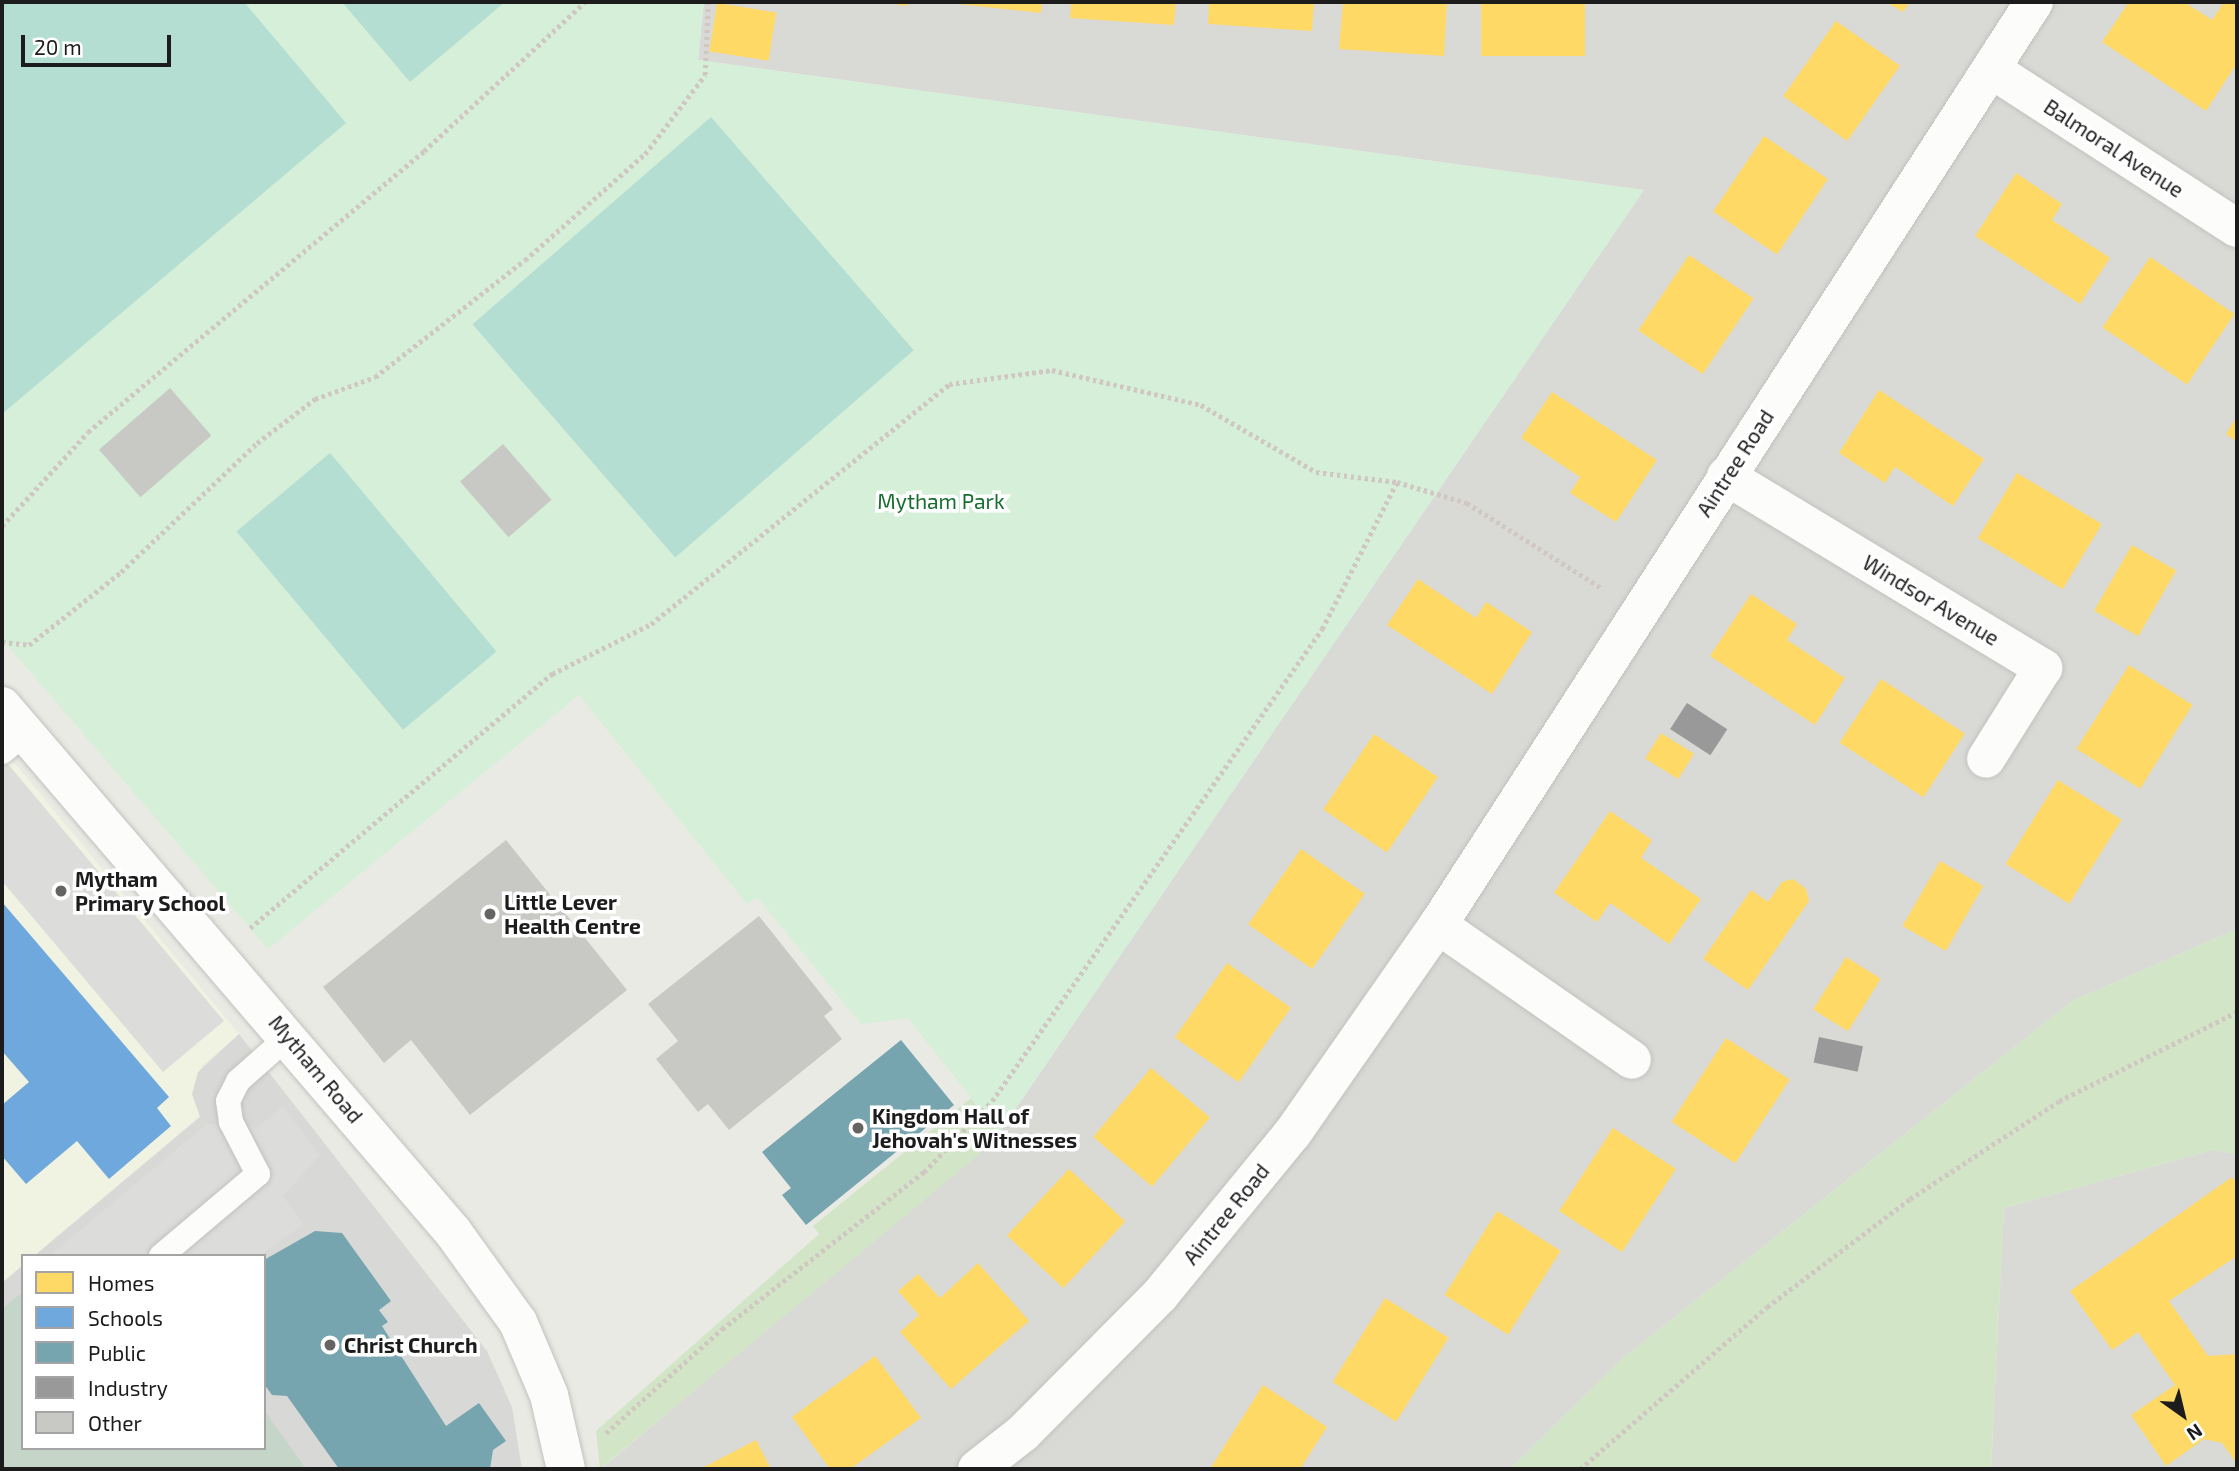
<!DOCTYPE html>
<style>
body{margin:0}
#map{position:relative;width:2239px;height:1471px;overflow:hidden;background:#eaeae5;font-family:"Exo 2",sans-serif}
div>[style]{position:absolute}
.residential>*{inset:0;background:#d9d9d6}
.education>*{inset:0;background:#f0f3e1}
.religious>*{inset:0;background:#d8d8d6}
.grass>*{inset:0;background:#d2e6c7}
.cemetery>*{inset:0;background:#c5d5c8}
.park>*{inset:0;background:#d5efd9}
.pitch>*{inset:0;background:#b5ded3;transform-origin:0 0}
.parking>*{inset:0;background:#dcdcda}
.homes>*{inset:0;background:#ffd966;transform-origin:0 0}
.schools>*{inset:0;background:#6fa8dc}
.public>*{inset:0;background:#76a5af}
.industry>*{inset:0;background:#999;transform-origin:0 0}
.building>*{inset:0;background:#c8c8c5;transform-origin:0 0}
.path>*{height:4.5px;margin-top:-2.25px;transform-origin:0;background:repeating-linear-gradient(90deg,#d0c7c3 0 3.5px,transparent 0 7px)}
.roads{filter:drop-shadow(0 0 2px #c1c1bf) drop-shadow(0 0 2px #c1c1bf)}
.service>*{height:24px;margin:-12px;padding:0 12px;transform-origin:12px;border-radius:12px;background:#fcfcfb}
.minor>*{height:38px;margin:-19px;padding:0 19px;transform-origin:19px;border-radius:19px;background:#fcfcfb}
.dots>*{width:19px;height:19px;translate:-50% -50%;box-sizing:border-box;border:4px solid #fff;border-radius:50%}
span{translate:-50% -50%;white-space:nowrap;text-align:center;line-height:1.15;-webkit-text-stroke:7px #fff;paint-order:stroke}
.street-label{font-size:21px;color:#1c1c1c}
.park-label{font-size:21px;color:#176e2e}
.poi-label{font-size:21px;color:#1c1c1c;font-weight:700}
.left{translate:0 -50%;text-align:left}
.frame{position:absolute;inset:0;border:4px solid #1c1c1c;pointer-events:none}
.legend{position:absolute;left:21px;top:1254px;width:245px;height:196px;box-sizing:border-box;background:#fff;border:2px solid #a4a4a4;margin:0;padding:9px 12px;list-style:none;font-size:21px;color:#1c1c1c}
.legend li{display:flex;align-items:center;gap:14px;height:35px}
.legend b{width:35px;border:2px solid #a4a4a4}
.north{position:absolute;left:2148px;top:1380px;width:70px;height:70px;-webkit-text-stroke:5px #fff;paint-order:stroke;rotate:146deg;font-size:19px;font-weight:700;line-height:28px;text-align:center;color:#1c1c1c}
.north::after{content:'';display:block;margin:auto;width:24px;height:32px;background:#1c1c1c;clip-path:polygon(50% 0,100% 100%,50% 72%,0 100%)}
.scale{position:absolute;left:21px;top:35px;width:150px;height:32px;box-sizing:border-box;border:4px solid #1c1c1c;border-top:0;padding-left:9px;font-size:21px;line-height:24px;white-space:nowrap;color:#1c1c1c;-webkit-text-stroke:5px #fff;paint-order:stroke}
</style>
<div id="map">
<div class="residential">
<div style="clip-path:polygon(704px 2px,2237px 2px,2237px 929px,2072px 1001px,1623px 1358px,1510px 1469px,601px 1469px,999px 1133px,1644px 190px,698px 60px)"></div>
<div style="clip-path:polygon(2213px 1150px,2237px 1154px,2237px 1469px,1991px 1469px,2004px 1208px)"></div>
</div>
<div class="education">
<div style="clip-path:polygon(2px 748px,239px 1034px,202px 1066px,200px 1116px,34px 1256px,23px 1256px,23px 1265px,2px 1283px)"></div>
</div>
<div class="religious">
<div style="clip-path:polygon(239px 1034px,487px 1351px,512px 1407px,522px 1469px,2px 1469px,2px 1283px,23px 1265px,23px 1448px,264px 1448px,264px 1256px,34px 1256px,200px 1117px,192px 1094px,198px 1072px)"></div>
</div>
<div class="grass">
<div style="clip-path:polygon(2237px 929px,2237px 1154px,2213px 1150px,2004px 1208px,1991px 1469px,1510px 1469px,1623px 1358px,2072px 1001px)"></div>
<div style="clip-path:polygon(971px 1098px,999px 1133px,976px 1157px,600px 1469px,596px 1431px,819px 1234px,813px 1226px)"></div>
</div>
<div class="cemetery">
<div style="clip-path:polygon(23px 1292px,23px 1448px,264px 1448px,264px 1410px,306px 1469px,2px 1469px,2px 1309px)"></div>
</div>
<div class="park">
<div style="clip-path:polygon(2px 2px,704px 2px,698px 60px,1644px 190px,999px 1133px,908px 1018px,861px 1024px,757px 897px,747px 904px,579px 695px,268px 949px,2px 639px)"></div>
</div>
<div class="pitch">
<div style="clip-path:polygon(2px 2px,244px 2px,346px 123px,2px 414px)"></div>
<div style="clip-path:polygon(342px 2px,505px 2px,410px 82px)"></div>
<div style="left:711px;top:117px;width:309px;height:316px;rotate:49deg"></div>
<div style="left:330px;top:453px;width:259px;height:122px;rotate:50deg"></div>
</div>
<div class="parking">
<div style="clip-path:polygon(2px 757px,224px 1021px,163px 1072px,2px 881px)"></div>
<div style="clip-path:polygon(283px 1106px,320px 1155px,283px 1196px,304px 1224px,259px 1256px,49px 1256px,207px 1124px,258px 1127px)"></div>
</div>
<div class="homes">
<div style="clip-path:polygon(879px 2px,908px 2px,907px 6px)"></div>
<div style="clip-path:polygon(938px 2px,1042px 2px,1041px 13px)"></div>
<div style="clip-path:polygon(1071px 2px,1176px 2px,1174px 25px,1070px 18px)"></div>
<div style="clip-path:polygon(1209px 2px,1314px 2px,1312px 31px,1208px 24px)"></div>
<div style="clip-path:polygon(1343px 2px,1447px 2px,1444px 56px,1339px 49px)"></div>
<div style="left:1481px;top:2px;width:104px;height:54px"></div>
<div style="clip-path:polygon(1886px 2px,1910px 2px,1903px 12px)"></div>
<div style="clip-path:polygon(2129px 2px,2184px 2px,2212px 20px,2224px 2px,2237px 4px,2237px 63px,2206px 111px,2102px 42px)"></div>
<div style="left:717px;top:3px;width:60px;height:49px;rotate:9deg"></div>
<div style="left:1836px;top:21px;width:78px;height:92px;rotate:35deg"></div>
<div style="left:1764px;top:136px;width:77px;height:91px;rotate:34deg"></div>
<div style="clip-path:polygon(2016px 173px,2062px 204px,2052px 220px,2110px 258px,2080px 304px,1975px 236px)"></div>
<div style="left:1689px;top:255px;width:78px;height:91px;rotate:34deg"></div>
<div style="left:2150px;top:257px;width:102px;height:85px;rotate:34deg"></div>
<div style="clip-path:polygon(1879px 390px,1984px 459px,1953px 506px,1895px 467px,1885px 483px,1839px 453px)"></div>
<div style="clip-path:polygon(1552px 392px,1657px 460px,1616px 522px,1570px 493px,1580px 477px,1521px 438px)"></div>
<div style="clip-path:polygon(2237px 416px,2237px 442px,2226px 434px)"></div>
<div style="left:2017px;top:473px;width:99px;height:76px;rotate:31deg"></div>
<div style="left:2132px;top:545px;width:51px;height:76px;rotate:30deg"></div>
<div style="clip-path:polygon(1418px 579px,1476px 618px,1486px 602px,1532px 632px,1492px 694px,1387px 625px)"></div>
<div style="clip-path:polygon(1751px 594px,1797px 624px,1787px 640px,1845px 678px,1815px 725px,1710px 656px)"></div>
<div style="left:2129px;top:665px;width:75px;height:99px;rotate:32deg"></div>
<div style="left:1881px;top:679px;width:100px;height:76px;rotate:33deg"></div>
<div style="left:1661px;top:733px;width:39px;height:30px;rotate:32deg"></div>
<div style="left:1374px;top:734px;width:77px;height:91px;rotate:34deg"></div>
<div style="left:2058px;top:780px;width:75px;height:99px;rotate:32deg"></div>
<div style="clip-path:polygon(1610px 811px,1652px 840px,1641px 858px,1701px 899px,1669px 944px,1610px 903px,1597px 922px,1554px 893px)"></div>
<div style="left:1301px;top:849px;width:78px;height:92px;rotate:35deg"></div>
<div style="left:1940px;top:861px;width:50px;height:75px;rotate:30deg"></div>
<div style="clip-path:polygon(1793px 879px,1806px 889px,1809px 901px,1748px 990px,1703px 959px,1751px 890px,1768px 902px,1782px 882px)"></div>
<div style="left:1846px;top:957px;width:41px;height:62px;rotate:32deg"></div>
<div style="left:1227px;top:963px;width:78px;height:91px;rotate:35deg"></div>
<div style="left:1726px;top:1038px;width:76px;height:100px;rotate:33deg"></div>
<div style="left:1151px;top:1068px;width:77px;height:90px;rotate:40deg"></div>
<div style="left:1613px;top:1128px;width:75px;height:99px;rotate:33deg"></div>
<div style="left:1069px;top:1169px;width:77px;height:91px;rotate:43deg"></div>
<div style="clip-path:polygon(2232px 1177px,2237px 1185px,2237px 1256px,2169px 1301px,2208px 1356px,2237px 1354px,2237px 1464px,2222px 1443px,2204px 1439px,2166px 1466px,2131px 1415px,2175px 1385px,2138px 1332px,2112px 1350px,2070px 1291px)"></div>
<div style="left:1497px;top:1211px;width:75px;height:99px;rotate:32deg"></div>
<div style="clip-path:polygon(978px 1263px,1029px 1321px,951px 1389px,900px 1332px,919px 1315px,898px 1291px,918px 1274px,940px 1298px)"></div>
<div style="left:1385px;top:1298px;width:75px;height:99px;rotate:32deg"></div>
<div style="clip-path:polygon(875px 1356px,921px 1418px,850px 1469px,830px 1469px,792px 1417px)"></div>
<div style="clip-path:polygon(1263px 1385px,1327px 1427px,1300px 1469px,1210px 1469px)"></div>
<div style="clip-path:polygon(756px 1440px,771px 1469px,699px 1469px,710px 1464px)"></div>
</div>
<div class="schools">
<div style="clip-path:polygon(2px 902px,169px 1097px,157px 1108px,171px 1126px,109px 1179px,77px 1141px,26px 1184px,2px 1156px,2px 1105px,29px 1082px,2px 1051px)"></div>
</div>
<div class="public">
<div style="clip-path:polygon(901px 1040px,954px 1105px,806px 1225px,782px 1195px,791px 1188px,762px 1152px)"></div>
<div style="clip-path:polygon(315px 1231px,342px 1233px,391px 1301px,379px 1310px,388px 1322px,382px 1326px,446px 1426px,479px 1403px,506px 1441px,493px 1450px,490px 1469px,339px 1469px,287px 1396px,272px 1395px,264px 1384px,264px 1260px)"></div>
</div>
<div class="industry">
<div style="left:1687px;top:703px;width:48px;height:31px;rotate:33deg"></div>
<div style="left:1819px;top:1037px;width:45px;height:26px;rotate:12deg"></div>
</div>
<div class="building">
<div style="left:170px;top:388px;width:63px;height:94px;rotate:49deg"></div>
<div style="left:503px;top:444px;width:74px;height:57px;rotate:49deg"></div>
<div style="clip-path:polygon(506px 840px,627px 990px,470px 1115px,411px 1040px,384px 1063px,323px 987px)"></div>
<div style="clip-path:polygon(759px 916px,833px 1009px,824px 1016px,842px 1039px,729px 1130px,708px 1104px,698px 1112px,656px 1059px,678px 1041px,648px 1004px)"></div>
</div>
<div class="path">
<div style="left:2px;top:526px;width:127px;rotate:-47.5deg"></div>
<div style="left:88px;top:432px;width:438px;rotate:-39.9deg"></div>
<div style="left:424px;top:151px;width:219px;rotate:-42.8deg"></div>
<div style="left:2px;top:642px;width:27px;rotate:6deg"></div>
<div style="left:29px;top:645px;width:117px;rotate:-38.4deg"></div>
<div style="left:121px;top:572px;width:187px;rotate:-43.5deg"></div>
<div style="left:257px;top:443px;width:73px;rotate:-37.2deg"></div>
<div style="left:315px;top:399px;width:64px;rotate:-20.1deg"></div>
<div style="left:375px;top:377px;width:190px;rotate:-38deg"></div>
<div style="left:525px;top:260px;width:160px;rotate:-41.5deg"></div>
<div style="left:645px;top:154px;width:99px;rotate:-52.8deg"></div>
<div style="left:705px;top:75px;width:73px;rotate:-87.6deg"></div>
<div style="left:250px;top:928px;width:395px;rotate:-40.1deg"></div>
<div style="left:552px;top:674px;width:111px;rotate:-26.8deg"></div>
<div style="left:651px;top:624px;width:383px;rotate:-38.8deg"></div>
<div style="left:949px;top:384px;width:104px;rotate:-7.7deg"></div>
<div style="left:1052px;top:370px;width:153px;rotate:13.2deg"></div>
<div style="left:1201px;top:405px;width:133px;rotate:30.2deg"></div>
<div style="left:1316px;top:472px;width:82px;rotate:7deg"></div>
<div style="left:1397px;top:482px;width:73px;rotate:16.7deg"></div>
<div style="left:1467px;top:503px;width:161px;rotate:32.3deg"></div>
<div style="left:606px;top:1433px;width:156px;rotate:-41.9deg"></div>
<div style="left:722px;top:1329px;width:256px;rotate:-37.9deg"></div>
<div style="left:924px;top:1172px;width:98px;rotate:-46.2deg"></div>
<div style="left:992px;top:1101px;width:576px;rotate:-55.04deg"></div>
<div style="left:1322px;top:629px;width:165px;rotate:-63deg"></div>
<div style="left:1580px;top:1469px;width:247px;rotate:-40.9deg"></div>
<div style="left:1767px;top:1307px;width:179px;rotate:-37.1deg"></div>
<div style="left:1910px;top:1199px;width:178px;rotate:-33.3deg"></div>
<div style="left:2059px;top:1101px;width:199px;rotate:-26.6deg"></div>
</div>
<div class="roads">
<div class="service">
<div style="left:2px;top:752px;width:28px;rotate:-39deg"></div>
<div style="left:161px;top:1256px;width:127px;rotate:-40.2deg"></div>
<div style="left:258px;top:1174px;width:59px;rotate:-117.4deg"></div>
<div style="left:231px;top:1122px;width:21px;rotate:-98deg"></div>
<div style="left:228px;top:1101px;width:22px;rotate:-63deg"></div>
<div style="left:238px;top:1081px;width:68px;rotate:-41.4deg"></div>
</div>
<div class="minor">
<div style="left:1991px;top:69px;width:293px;rotate:32.9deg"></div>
<div style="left:1726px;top:476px;width:371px;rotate:31.2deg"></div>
<div style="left:2043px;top:668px;width:107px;rotate:122.1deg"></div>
<div style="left:2px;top:706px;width:693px;rotate:49.39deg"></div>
<div style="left:453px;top:1232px;width:111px;rotate:54.2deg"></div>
<div style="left:518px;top:1322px;width:79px;rotate:67deg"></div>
<div style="left:549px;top:1395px;width:76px;rotate:77.1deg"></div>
<div style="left:1438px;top:925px;width:236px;rotate:34.8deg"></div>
<div style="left:977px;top:1469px;width:58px;rotate:-38deg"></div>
<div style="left:1023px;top:1433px;width:194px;rotate:-45.2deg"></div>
<div style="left:1160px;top:1295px;width:208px;rotate:-50.7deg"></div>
<div style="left:1292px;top:1134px;width:255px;rotate:-55.1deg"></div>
<div style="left:1438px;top:925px;width:1099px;rotate:-57.15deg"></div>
</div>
</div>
<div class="dots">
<div style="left:61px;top:891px;background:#646462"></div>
<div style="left:490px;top:914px;background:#646462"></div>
<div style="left:858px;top:1128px;background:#646462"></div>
<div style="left:330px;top:1345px;background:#646462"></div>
</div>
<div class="street-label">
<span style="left:2114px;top:148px;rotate:33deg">Balmoral Avenue</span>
<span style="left:1735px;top:463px;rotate:-57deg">Aintree Road</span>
<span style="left:1931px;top:600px;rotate:31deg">Windsor Avenue</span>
<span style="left:316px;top:1069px;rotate:50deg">Mytham Road</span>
<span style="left:1226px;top:1214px;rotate:-51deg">Aintree Road</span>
</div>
<div class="park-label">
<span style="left:941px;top:501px">Mytham Park</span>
</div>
<div class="poi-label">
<span class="left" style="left:75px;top:891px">Mytham<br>Primary School</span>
<span class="left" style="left:504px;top:914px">Little Lever<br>Health Centre</span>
<span class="left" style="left:872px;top:1128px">Kingdom Hall of<br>Jehovah's Witnesses</span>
<span class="left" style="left:344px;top:1345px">Christ Church</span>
</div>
<div class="frame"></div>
<ul class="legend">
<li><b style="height:19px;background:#ffd966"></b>Homes</li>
<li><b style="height:19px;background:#6fa8dc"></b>Schools</li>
<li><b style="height:19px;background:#76a5af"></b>Public</li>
<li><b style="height:19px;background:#999"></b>Industry</li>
<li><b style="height:19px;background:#c8c8c5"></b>Other</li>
</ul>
<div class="north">N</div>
<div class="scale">20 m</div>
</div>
